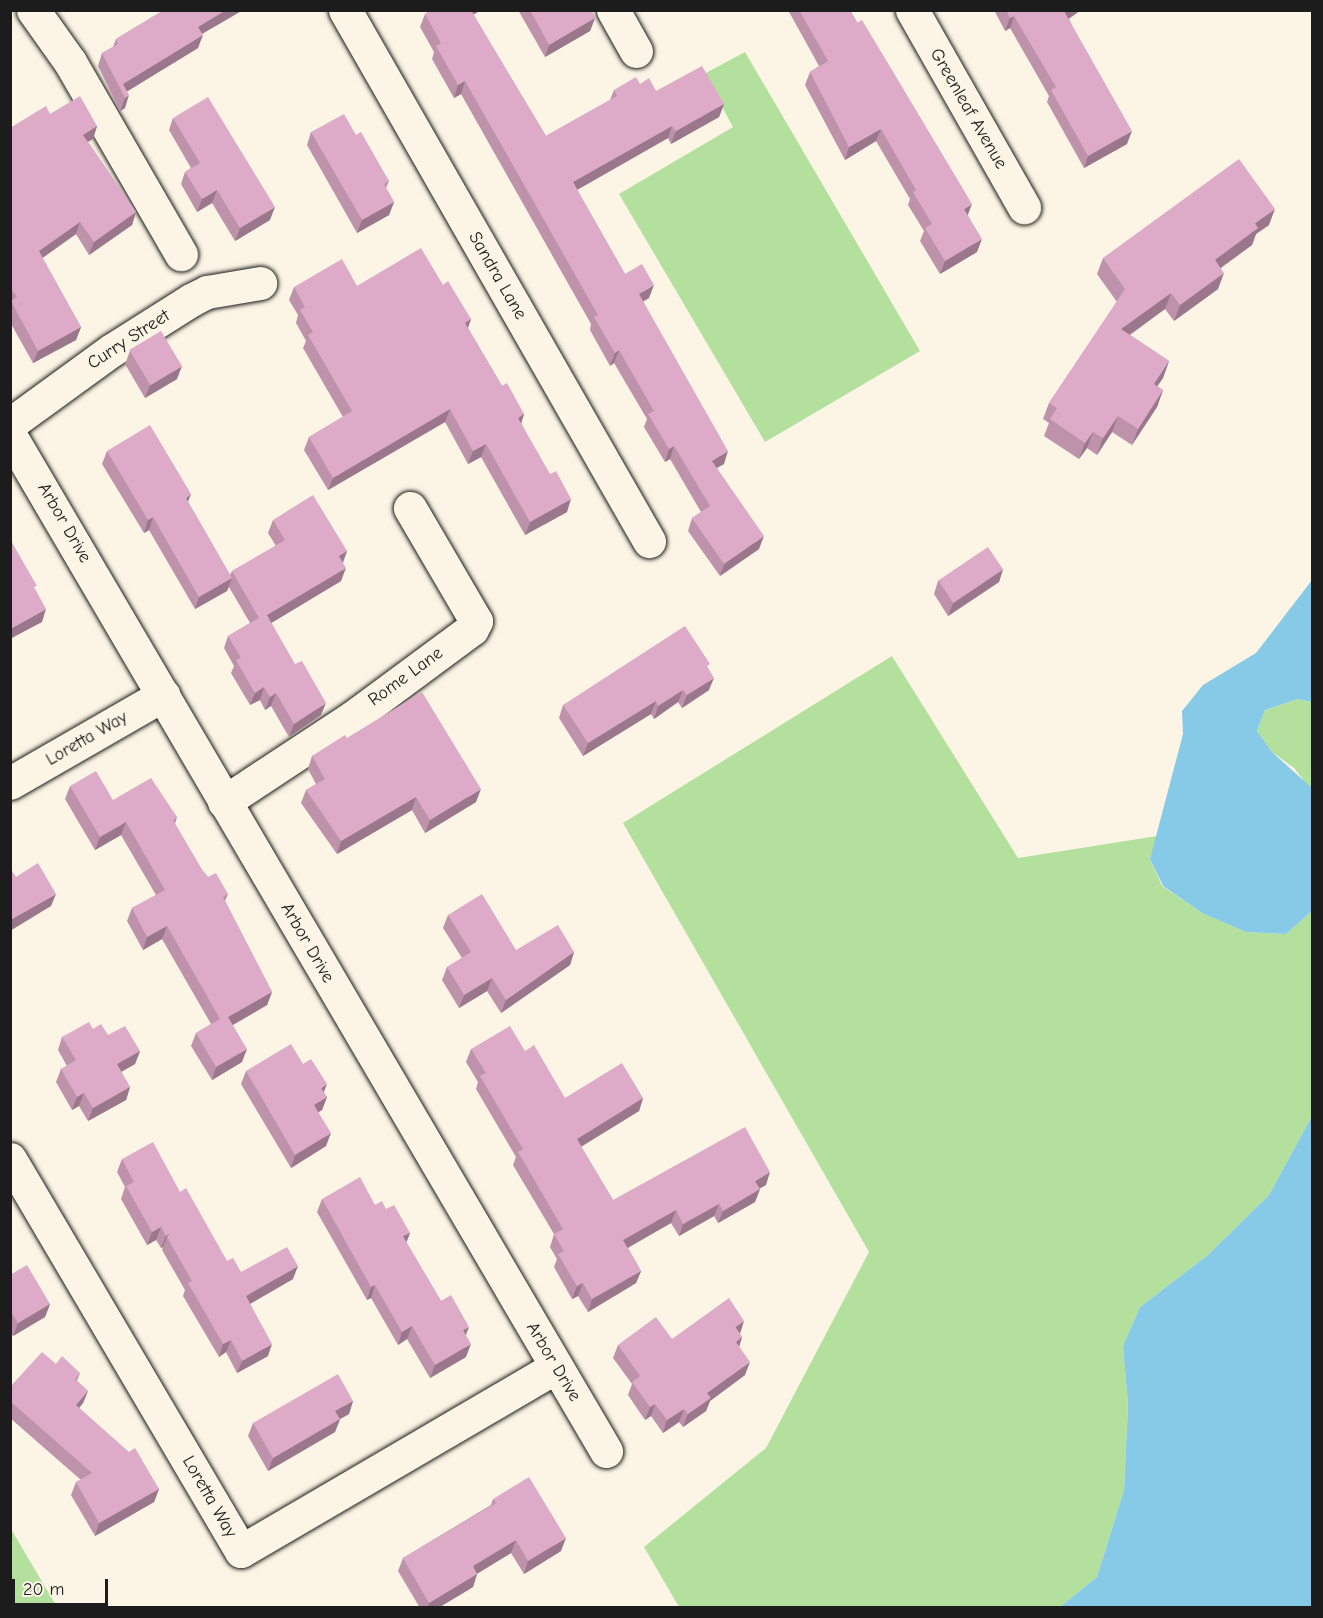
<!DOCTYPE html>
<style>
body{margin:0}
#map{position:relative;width:1323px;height:1618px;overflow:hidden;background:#fcf5e5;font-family:"Comic Neue",sans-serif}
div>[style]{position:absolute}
.green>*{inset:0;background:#b4e09e}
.water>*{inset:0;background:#87cae8}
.roads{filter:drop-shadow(0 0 2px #1c1c1c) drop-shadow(0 0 2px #1c1c1c)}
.minor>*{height:33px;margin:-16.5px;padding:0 16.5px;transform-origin:16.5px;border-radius:16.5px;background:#fcf5e5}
.wall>*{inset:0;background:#be92ab}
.shaded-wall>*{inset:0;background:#9b778b}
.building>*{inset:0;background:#ddaac7;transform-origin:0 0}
span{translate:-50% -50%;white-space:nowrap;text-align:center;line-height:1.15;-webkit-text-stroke:6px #fcf5e5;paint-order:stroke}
.street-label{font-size:18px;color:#1c1c1c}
.frame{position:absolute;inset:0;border:12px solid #1c1c1c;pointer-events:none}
.scale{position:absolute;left:12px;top:1579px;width:96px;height:27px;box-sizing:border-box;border:3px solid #1c1c1c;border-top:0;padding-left:8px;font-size:18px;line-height:21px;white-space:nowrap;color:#1c1c1c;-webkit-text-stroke:4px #fcf5e5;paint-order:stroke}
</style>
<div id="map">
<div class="green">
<div style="clip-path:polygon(745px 52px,920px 351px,765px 442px,619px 194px,733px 127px,704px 74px)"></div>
<div style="clip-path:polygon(892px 656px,1018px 858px,1157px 836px,1150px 859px,1162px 886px,1202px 913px,1246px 932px,1286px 934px,1312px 911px,1312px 1116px,1269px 1195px,1208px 1255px,1140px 1307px,1123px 1346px,1128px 1405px,1124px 1490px,1097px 1577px,1060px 1607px,679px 1607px,644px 1547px,766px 1448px,869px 1252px,623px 823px)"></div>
<div style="clip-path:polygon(1298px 699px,1312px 702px,1312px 791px,1294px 768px,1272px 752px,1257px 731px,1265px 710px)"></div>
<div style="clip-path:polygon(11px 1529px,57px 1607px,11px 1607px)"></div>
</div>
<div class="water">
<div style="clip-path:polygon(1312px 580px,1312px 702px,1298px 699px,1265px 710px,1257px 731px,1272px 752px,1312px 788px,1312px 911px,1286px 934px,1246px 932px,1202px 913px,1163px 886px,1150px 859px,1183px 734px,1182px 711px,1203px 685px,1256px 653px)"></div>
<div style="clip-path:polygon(1312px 1116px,1312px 1607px,1060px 1607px,1097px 1577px,1124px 1490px,1128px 1405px,1123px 1346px,1140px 1307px,1208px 1255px,1269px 1195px)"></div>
</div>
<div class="roads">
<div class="minor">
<div style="left:33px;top:10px;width:64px;rotate:54.6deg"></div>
<div style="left:70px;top:62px;width:222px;rotate:60deg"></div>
<div style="left:345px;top:10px;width:612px;rotate:60.21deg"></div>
<div style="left:613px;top:10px;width:47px;rotate:60.7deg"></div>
<div style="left:912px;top:10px;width:227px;rotate:60.4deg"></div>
<div style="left:10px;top:424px;width:126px;rotate:-36deg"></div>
<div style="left:112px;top:350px;width:93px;rotate:-32.3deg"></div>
<div style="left:191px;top:300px;width:18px;rotate:-27deg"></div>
<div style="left:207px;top:292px;width:54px;rotate:-9.6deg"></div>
<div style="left:10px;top:435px;width:1178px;rotate:59.6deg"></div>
<div style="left:10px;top:783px;width:177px;rotate:-29.9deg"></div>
<div style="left:224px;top:802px;width:154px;rotate:-33.4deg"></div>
<div style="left:353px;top:717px;width:148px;rotate:-36.5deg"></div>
<div style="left:472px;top:629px;width:9px;rotate:-63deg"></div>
<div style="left:476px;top:621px;width:131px;rotate:-120.3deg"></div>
<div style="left:10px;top:1159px;width:455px;rotate:59.5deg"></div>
<div style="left:241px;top:1551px;width:365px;rotate:-30.3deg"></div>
</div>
</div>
<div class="wall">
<div style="clip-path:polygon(164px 10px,243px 10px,202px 34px,198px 48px,127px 91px,125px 108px,120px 111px,98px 66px,102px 53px,113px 47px,116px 39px)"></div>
<div style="clip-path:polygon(431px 10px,481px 10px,473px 15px,546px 136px,610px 100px,614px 90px,640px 84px,656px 91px,724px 104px,719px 117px,671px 144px,668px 138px,577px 190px,625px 274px,649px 298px,643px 301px,724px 464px,717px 468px,759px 549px,720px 576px,688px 531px,692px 518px,701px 512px,670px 459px,665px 462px,644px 427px,647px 419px,614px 363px,610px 366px,590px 330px,591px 324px,461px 94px,454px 98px,432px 59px,434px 52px,420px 27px,425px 14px)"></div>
<div style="clip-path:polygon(518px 10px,591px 10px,595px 18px,590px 31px,545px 57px)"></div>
<div style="clip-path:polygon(788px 10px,850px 10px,968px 215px,977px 252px,940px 274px,920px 241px,924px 231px,908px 205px,910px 199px,876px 141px,845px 160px,805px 85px,810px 72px,819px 66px)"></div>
<div style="clip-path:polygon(994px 10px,1081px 10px,1069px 19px,1127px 144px,1084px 168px,1047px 102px,1049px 96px,1010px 28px,1005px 31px)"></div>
<div style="clip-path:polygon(50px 114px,97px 126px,93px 139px,88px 142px,136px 212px,132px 225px,89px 255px,76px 234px,42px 258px,81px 327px,76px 340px,33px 363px,10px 322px,10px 128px)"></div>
<div style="clip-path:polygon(173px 118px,270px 220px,235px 241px,212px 203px,197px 212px,181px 184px,185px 172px,191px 168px,169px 130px)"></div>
<div style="clip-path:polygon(311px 132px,356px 135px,389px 181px,386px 188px,394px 202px,389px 215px,357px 233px,307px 145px)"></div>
<div style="clip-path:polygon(1269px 225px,1256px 234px,1252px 245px,1221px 268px,1218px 289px,1174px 321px,1165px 309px,1130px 335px,1169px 361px,1163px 378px,1157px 386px,1163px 390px,1157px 407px,1132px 445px,1112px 432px,1097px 455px,1087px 448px,1079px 459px,1044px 436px,1049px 423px,1043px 419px,1049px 403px,1117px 302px,1097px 274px,1103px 258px)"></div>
<div style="clip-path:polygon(443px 285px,471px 319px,468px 328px,502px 386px,524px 414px,521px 423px,567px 512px,525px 535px,481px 457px,468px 464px,445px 422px,328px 490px,304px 450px,309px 437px,343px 417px,303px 348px,306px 341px,296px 323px,298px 315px,289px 300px,294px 287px)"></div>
<div style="clip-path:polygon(130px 351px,177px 379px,145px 398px,125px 364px)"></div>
<div style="clip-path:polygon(107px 451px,188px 502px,230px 575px,232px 571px,276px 546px,268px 533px,273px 520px,347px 551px,343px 563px,341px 581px,271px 623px,321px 715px,289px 737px,271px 706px,265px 710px,260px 700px,250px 705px,231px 673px,234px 666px,224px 648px,228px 636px,250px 623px,229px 587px,227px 591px,195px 609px,149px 530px,144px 533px,102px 464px)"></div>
<div style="clip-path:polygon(1003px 569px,999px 582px,948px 616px,934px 594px,938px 581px)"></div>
<div style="clip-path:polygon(708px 668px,709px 690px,682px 708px,678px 702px,654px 719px,651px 714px,583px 756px,559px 718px,563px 705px)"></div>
<div style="clip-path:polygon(347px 738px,476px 802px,425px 833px,412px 810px,337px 854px,301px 803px,306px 790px,316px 784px,308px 769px,312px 756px)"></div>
<div style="clip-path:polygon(70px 786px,113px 800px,177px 817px,175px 824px,202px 870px,208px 877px,228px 894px,225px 901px,272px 992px,267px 1005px,233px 1025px,242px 1062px,212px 1080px,191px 1046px,196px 1033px,211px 1024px,162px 939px,143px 950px,127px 921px,132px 908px,156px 895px,121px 835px,95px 850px,65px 799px)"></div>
<div style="clip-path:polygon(448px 915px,516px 950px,574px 952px,570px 965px,501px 1013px,487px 991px,459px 1008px,442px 980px,447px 967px,462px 958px,443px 928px)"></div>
<div style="clip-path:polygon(93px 1029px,140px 1051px,135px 1064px,121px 1072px,130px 1087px,126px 1100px,88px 1121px,79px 1106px,72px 1110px,56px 1082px,61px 1069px,67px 1066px,58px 1050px,62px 1037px)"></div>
<div style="clip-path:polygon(471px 1049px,525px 1051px,565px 1098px,643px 1098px,639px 1111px,581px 1147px,613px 1200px,766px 1185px,760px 1188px,760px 1189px,755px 1202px,718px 1223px,714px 1216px,679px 1236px,671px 1223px,628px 1248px,641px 1271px,636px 1283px,588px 1312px,578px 1296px,572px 1299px,554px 1267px,557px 1259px,550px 1247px,554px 1234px,513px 1165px,516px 1157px,476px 1089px,478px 1082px,466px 1062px)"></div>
<div style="clip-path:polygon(303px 1064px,327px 1097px,322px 1110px,318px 1112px,326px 1146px,291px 1168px,241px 1084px,246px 1071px)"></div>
<div style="clip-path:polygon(122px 1159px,180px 1192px,227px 1261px,241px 1272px,293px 1279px,250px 1304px,268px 1356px,237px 1373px,226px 1352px,219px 1357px,183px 1296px,185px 1290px,162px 1250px,163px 1247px,161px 1248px,156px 1240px,147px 1245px,121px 1199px,125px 1187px,117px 1172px)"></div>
<div style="clip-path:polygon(322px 1199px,375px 1205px,386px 1209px,410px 1233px,406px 1242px,441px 1301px,466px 1335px,466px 1357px,430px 1378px,407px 1339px,398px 1345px,371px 1298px,367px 1300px,317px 1212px)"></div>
<div style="clip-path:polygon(10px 1275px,50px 1304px,45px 1317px,13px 1336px,10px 1331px)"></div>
<div style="clip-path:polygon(740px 1334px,742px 1337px,739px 1347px,745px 1375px,710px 1401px,706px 1411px,683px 1427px,679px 1422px,663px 1433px,651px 1416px,645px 1420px,628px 1395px,632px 1384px,613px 1358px,618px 1345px)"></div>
<div style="clip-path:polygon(56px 1364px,80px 1373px,77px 1381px,88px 1391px,83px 1403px,79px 1408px,159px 1489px,154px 1502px,95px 1536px,71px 1495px,76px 1482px,81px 1480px,10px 1418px,10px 1387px)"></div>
<div style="clip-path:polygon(353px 1401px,349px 1414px,340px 1419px,335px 1432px,268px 1471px,248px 1436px,253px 1423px)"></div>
<div style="clip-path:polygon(493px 1499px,561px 1551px,524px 1574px,511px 1553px,477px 1574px,473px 1587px,438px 1608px,420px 1608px,398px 1571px,403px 1558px,491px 1505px)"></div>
</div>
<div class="shaded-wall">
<div style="clip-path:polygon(226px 10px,243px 10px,193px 39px,198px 27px)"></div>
<div style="clip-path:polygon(468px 10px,481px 10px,464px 20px)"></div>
<div style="clip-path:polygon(1065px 10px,1081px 10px,1060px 24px)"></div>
<div style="clip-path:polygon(1014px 16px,1010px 28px,1005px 31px,1010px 18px)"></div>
<div style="clip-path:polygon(595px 18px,590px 31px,545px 57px,549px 45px)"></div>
<div style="clip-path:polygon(203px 35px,198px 48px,123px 94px,123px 84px)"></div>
<div style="clip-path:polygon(465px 81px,461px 94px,454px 98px,458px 85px)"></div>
<div style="clip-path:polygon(129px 95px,125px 108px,120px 111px,125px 98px)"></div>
<div style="clip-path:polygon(724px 104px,719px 117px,671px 144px,676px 131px)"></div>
<div style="clip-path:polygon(97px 126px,93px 139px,78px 147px,83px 135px)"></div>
<div style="clip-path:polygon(672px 126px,668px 138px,568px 195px,573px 182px)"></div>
<div style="clip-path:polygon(881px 129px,876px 141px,845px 160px,849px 147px)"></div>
<div style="clip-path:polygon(1132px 131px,1127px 144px,1084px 168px,1088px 156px)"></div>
<div style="clip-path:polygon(217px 190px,212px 203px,197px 212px,202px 199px)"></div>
<div style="clip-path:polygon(394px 202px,389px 215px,357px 233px,362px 220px)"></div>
<div style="clip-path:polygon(972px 204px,967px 217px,964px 209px)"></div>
<div style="clip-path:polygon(275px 207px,270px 220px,235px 241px,240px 228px)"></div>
<div style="clip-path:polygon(1275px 209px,1269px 225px,1256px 234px,1252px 245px,1209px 276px,1215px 260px,1255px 223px)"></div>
<div style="clip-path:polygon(136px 212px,132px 225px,89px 255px,94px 242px)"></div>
<div style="clip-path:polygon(80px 222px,76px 234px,34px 264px,39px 251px)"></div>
<div style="clip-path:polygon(982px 239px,977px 252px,940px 274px,945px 261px)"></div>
<div style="clip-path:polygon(1224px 273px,1218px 289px,1174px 321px,1180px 305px)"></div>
<div style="clip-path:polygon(654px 285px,649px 298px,634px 307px,639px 294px)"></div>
<div style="clip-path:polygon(1171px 293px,1165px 309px,1115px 345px,1121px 329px)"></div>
<div style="clip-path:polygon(471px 319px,466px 332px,465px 323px)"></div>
<div style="clip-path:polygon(81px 327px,76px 340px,33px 363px,38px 351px)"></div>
<div style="clip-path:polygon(619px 350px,614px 363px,610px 366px,615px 353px)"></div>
<div style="clip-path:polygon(1169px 361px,1163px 378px,1148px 400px,1154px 384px)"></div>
<div style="clip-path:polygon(182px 366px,177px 379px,145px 398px,150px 385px)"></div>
<div style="clip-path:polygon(1163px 390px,1157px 407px,1132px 445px,1138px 429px)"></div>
<div style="clip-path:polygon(450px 409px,445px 422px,328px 490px,333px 478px)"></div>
<div style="clip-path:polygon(524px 414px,520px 427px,518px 418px)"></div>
<div style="clip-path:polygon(1118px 416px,1112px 432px,1097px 455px,1103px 438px)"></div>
<div style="clip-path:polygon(1093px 432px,1087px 448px,1079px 459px,1085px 443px)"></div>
<div style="clip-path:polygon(486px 444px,481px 457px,468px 464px,473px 451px)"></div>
<div style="clip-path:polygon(674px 446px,670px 459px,665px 462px,669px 449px)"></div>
<div style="clip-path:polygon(728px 451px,724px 464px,707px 473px,712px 461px)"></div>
<div style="clip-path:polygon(191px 494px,186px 507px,186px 498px)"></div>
<div style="clip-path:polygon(571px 499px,567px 512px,525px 535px,530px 522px)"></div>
<div style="clip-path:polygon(153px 517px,149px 530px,144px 533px,148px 520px)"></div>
<div style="clip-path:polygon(764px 536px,759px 549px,720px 576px,724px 564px)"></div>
<div style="clip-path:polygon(347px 551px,342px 564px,339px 556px)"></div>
<div style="clip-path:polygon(346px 568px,341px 581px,263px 628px,267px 615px)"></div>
<div style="clip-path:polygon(1003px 569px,999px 582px,948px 616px,953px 603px)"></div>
<div style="clip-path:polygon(232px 578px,227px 591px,195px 609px,199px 597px)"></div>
<div style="clip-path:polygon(46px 609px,42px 622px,10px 639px,10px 629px)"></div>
<div style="clip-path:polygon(714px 678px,709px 690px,682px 708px,687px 695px)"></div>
<div style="clip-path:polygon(264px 687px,260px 700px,250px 705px,255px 693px)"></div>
<div style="clip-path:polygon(683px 690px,678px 702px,654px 719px,658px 706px)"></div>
<div style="clip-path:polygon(276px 693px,271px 706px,265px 710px,270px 697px)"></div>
<div style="clip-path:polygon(656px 701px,651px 714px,583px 756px,588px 743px)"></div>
<div style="clip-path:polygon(326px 703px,321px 715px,289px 737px,294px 724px)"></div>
<div style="clip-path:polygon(481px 789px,476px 802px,425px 833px,430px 820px)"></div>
<div style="clip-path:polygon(416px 797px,412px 810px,337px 854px,341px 841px)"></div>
<div style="clip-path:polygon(126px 822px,121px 835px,95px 850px,100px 837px)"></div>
<div style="clip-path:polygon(56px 894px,51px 906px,10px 931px,10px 920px)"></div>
<div style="clip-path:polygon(167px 926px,162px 939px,143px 950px,147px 937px)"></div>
<div style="clip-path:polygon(574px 952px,570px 965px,501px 1013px,506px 1000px)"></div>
<div style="clip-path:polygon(492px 978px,487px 991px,459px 1008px,464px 995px)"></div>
<div style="clip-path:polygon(272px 992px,267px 1005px,224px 1030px,228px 1017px)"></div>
<div style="clip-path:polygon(247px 1049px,242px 1062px,212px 1080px,216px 1067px)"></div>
<div style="clip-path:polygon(140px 1051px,135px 1064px,112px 1077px,117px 1064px)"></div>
<div style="clip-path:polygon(327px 1084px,322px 1097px,321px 1088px)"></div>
<div style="clip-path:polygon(130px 1087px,126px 1100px,88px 1121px,93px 1108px)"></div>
<div style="clip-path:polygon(84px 1093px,79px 1106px,72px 1110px,77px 1097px)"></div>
<div style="clip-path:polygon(327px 1097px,322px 1110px,309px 1118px,314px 1105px)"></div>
<div style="clip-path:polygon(643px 1098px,639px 1111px,572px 1152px,577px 1139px)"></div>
<div style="clip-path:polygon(331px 1133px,326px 1146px,291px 1168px,295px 1155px)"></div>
<div style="clip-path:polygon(770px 1172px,766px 1185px,750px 1194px,755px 1181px)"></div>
<div style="clip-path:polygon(760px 1189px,755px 1202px,718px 1223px,723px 1211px)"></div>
<div style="clip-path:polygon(719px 1204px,714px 1216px,679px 1236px,683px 1224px)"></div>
<div style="clip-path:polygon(676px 1210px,671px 1223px,618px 1253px,623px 1240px)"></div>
<div style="clip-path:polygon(161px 1227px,156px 1240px,147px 1245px,152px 1232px)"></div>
<div style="clip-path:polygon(171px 1233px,167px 1237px,163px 1247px,161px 1248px,166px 1236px)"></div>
<div style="clip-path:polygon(410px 1233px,405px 1246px,403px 1236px)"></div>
<div style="clip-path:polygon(298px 1266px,293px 1279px,241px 1309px,246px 1296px)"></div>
<div style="clip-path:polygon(641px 1271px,636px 1283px,588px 1312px,592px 1299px)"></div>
<div style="clip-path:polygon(583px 1283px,578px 1296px,572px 1299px,577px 1286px)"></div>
<div style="clip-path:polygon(375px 1285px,371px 1298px,367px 1300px,371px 1287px)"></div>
<div style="clip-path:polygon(50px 1304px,45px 1317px,13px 1336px,18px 1323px)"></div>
<div style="clip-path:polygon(744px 1321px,740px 1334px,735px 1327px)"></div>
<div style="clip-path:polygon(412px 1326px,407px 1339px,398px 1345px,402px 1332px)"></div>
<div style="clip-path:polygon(469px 1327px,464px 1340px,463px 1330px)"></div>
<div style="clip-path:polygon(742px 1337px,738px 1350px,736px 1342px)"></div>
<div style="clip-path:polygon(231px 1340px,226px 1352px,219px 1357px,223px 1344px)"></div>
<div style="clip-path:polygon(272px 1344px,268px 1356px,237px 1373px,242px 1361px)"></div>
<div style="clip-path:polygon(471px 1344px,466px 1357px,430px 1378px,435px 1365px)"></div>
<div style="clip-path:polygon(750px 1362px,745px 1375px,710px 1401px,706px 1411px,683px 1427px,688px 1414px,707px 1393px)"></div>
<div style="clip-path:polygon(88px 1391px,83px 1403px,71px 1418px,76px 1405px)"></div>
<div style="clip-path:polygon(353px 1401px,349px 1414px,331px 1424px,335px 1411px)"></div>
<div style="clip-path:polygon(655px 1404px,651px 1416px,645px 1420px,650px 1407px)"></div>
<div style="clip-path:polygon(684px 1409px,679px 1422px,663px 1433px,667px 1420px)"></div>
<div style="clip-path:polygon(340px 1419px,335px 1432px,268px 1471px,273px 1458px)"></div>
<div style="clip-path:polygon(159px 1489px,154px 1502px,95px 1536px,99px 1523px)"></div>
<div style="clip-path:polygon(566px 1538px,561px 1551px,524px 1574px,528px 1561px)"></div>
<div style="clip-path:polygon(516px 1540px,511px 1553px,468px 1579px,473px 1566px)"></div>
<div style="clip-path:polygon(477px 1574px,473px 1587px,438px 1608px,428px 1608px,429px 1603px)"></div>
</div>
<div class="building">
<div style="clip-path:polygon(164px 10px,226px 10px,198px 27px,203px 35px,123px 84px,129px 95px,125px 98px,102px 53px,118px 44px,116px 39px)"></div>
<div style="clip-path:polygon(431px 10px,471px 10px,546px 136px,617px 96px,614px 90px,636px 77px,640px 84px,649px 78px,656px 91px,702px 66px,724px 104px,676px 131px,672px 126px,573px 182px,625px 274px,642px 264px,654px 285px,639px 294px,728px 451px,712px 461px,764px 536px,724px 564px,692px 518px,710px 506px,674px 446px,669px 449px,648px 414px,654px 411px,619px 350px,615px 353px,594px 317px,598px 315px,465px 81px,458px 85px,436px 46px,441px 43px,425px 14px)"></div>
<div style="clip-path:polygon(530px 10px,591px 10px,595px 18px,549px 45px)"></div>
<div style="clip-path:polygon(799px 10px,850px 10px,857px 23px,862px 20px,895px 75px,972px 204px,964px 209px,982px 239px,945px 261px,925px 228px,932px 224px,913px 192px,916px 190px,881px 129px,849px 147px,810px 72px,828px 61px)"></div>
<div style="clip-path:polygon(1006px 10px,1065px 10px,1064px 11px,1132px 131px,1088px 156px,1051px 90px,1056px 87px,1014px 16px,1010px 18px)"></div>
<div style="clip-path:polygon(80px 96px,97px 126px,83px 135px,136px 212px,94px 242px,80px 222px,39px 251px,81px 327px,38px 351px,11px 301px,17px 297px,10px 287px,10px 128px,46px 106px,50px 114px)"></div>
<div style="clip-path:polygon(208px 97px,275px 207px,240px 228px,217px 190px,202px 199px,185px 172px,200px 163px,173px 118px)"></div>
<div style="clip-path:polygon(344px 114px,356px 135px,361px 132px,389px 181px,384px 184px,394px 202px,362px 220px,311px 132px)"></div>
<div style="clip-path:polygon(1239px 159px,1275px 209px,1255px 223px,1258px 228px,1215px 260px,1224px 273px,1180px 305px,1171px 293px,1121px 329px,1169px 361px,1154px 384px,1163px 390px,1138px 429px,1118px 416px,1103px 438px,1093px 432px,1085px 443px,1050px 419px,1057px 408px,1049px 403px,1125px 289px,1103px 258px)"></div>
<div style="clip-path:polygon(421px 248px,443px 285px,448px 281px,471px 319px,465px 323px,502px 386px,507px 383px,524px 414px,518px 418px,550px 474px,556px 471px,571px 499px,530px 522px,486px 444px,473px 451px,450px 409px,333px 478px,309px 437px,352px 411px,308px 335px,313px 332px,300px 310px,305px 307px,294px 287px,342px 259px,357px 286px)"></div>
<div style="left:161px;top:331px;width:41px;height:37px;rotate:59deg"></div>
<div style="clip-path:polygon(150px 425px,191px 494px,186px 498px,232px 578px,199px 597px,153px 517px,148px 520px,107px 451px)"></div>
<div style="clip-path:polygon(313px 495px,347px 551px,339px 556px,346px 568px,267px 615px,295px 664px,302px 661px,326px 703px,294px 724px,276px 693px,270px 697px,264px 687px,255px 693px,236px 660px,241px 658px,228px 636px,259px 618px,232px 571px,285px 540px,273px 520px)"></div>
<div style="clip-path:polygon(10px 539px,37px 586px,34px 587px,46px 609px,10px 629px)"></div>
<div style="left:988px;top:547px;width:27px;height:60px;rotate:56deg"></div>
<div style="clip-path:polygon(685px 626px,710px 664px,707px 666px,714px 678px,687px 695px,683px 690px,658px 706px,656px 701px,588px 743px,563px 705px)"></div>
<div style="clip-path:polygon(422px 692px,481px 789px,430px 820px,416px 797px,341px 841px,306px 790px,325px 779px,312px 756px,345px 735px,347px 738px)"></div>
<div style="clip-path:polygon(96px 771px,113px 800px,151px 778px,177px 817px,173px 820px,202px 870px,208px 877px,216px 873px,228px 894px,223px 897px,272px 992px,228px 1017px,247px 1049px,216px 1067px,196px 1033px,220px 1019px,167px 926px,147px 937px,132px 908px,165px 890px,126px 822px,100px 837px,70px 786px)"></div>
<div style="clip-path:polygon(38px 863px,56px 894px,10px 920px,10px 868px,16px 877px)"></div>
<div style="clip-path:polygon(482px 894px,516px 950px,558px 925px,574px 952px,506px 1000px,492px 978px,464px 995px,447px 967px,471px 952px,448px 915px)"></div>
<div style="clip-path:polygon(89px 1022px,93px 1029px,101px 1024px,108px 1035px,125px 1026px,140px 1051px,117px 1064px,130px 1087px,93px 1108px,84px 1093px,77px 1097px,61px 1069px,76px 1060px,62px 1037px)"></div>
<div style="clip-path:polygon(510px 1026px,525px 1051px,534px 1045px,565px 1098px,622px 1063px,643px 1098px,577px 1139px,613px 1200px,745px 1127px,770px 1172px,755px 1181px,760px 1189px,723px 1211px,719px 1204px,683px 1224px,676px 1210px,623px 1240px,641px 1271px,592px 1299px,583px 1283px,577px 1286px,558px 1254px,564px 1251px,554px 1234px,563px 1229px,518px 1152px,523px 1149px,480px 1076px,486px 1073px,471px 1049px)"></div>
<div style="clip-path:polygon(291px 1044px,303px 1064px,311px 1059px,327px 1084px,321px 1088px,327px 1097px,314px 1105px,331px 1133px,295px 1155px,246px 1071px)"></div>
<div style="clip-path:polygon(153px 1142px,180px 1192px,186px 1188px,227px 1261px,233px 1258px,241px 1272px,287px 1247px,298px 1266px,246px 1296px,272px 1344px,242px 1361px,231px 1340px,223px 1344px,188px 1283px,192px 1281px,167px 1237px,171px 1233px,166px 1236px,161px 1227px,152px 1232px,126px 1186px,134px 1182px,122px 1159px)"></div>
<div style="clip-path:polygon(360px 1177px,375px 1205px,382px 1201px,386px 1209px,394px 1205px,410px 1233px,403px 1236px,441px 1301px,451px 1295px,469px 1327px,463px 1330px,471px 1344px,435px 1365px,412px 1326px,402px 1332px,375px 1285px,371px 1287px,322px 1199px)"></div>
<div style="clip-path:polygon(27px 1265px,50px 1304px,18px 1323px,10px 1310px,10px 1275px)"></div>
<div style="clip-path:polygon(729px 1298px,744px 1321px,735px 1327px,742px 1337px,736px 1342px,750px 1362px,707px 1393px,711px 1398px,688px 1414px,684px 1409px,667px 1420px,655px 1404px,650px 1407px,632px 1382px,640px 1376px,618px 1345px,656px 1317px,672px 1339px)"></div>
<div style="clip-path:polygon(42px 1352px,56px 1364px,62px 1356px,80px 1373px,75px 1379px,88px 1391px,76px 1405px,129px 1452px,135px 1448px,159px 1489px,99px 1523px,76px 1482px,92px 1473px,10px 1401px,10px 1387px)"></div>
<div style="clip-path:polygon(338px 1374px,353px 1401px,335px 1411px,340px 1419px,273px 1458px,253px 1423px)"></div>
<div style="clip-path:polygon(529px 1477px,566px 1538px,528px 1561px,516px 1540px,473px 1566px,477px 1574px,429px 1603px,403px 1558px,496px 1503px,493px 1499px)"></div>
</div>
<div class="street-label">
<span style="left:968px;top:109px;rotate:60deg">Greenleaf Avenue</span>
<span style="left:497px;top:276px;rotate:60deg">Sandra Lane</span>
<span style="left:129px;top:340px;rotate:-33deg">Curry Street</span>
<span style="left:64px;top:523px;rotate:60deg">Arbor Drive</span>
<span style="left:406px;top:677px;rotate:-36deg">Rome Lane</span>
<span style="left:87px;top:739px;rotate:-30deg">Loretta Way</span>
<span style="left:307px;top:943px;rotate:60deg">Arbor Drive</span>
<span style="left:553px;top:1362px;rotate:59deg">Arbor Drive</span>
<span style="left:209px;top:1497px;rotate:60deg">Loretta Way</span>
</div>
<div class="frame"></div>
<div class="scale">20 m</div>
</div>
